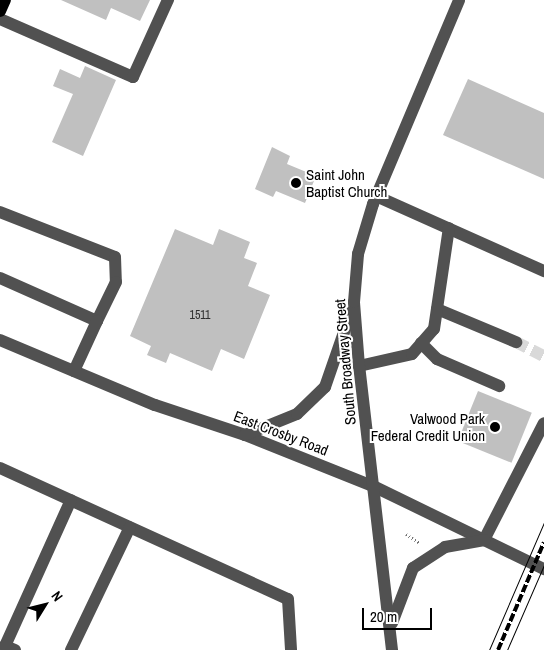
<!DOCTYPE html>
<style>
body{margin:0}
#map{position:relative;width:544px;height:650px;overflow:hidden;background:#fff;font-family:"Archivo Narrow",sans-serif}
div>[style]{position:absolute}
.building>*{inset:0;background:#c0c0c0;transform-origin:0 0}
.minor-tunnel>*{height:12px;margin-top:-6px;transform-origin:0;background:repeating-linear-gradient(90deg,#d9d9d9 0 12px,transparent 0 18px)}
.path>*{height:3px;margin-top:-1.5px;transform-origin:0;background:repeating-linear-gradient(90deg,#737373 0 1px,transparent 0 3.5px)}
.minor>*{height:12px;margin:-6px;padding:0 6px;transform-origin:6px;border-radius:6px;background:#515151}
.major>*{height:12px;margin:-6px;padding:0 6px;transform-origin:6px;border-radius:6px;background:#000}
.tram>*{height:1px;margin:-0.5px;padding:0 0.5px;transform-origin:0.5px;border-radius:0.5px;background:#000}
.rail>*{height:4px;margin-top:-2px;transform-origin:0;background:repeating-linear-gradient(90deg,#000 0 8px,transparent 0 10.5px)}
.dots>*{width:14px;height:14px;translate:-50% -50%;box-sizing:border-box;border:2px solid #fff;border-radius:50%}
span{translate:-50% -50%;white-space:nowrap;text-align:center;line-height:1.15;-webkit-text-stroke:4px #fff;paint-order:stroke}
.number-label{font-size:12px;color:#303030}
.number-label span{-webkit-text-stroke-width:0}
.poi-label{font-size:15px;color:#000}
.left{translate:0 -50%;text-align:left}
.right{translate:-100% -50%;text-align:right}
.street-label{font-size:15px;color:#000}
.north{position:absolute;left:20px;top:580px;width:50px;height:50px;-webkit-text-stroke:4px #fff;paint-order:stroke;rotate:54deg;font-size:14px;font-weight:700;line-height:20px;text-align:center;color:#000}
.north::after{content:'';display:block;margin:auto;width:18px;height:22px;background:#000;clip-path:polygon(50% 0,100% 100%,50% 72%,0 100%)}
.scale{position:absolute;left:362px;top:608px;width:70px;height:22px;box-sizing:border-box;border:2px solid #000;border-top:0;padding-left:6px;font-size:15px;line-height:18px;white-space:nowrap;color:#000;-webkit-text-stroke:4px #fff;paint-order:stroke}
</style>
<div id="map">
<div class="building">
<div style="clip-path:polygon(61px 0,150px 0,140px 21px,111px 8px,106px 20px)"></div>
<div style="clip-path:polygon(85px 66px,116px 80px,83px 156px,52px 142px,73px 94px,53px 86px,60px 69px,80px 78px)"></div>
<div style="clip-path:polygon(468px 79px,544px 113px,544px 179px,443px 135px)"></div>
<div style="clip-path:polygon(272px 147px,290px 156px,287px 164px,316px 176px,305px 203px,276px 191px,273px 197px,255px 189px)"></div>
<div style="clip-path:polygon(175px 229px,213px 245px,219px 229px,250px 242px,244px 258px,257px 263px,248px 286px,270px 295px,244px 359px,221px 349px,212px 371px,170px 353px,166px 363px,147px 355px,151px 346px,130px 336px)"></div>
<div style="left:478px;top:391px;width:58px;height:54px;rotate:22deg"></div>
</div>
<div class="minor-tunnel">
<div style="left:516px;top:342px;width:31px;rotate:27deg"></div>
</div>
<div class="path">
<div style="left:406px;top:534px;width:17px;rotate:33deg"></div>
</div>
<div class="minor">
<div style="left:0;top:19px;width:145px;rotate:23.6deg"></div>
<div style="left:133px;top:77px;width:85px;rotate:-65.6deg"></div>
<div style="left:376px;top:196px;width:184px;rotate:24.1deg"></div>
<div style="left:0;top:212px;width:123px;rotate:21.4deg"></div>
<div style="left:115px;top:257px;width:25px;rotate:88deg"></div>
<div style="left:116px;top:282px;width:43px;rotate:116deg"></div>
<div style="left:97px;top:321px;width:106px;rotate:-156.1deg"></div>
<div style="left:437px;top:309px;width:86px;rotate:22.7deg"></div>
<div style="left:0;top:340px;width:168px;rotate:22.8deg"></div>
<div style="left:155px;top:405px;width:95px;rotate:18.4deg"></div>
<div style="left:245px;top:435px;width:140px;rotate:21.8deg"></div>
<div style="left:375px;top:487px;width:188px;rotate:25.9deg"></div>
<div style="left:421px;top:343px;width:23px;rotate:45deg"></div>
<div style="left:437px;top:359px;width:68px;rotate:23.5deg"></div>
<div style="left:359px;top:366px;width:54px;rotate:-12.8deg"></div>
<div style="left:412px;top:354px;width:33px;rotate:-49deg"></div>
<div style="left:434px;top:329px;width:102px;rotate:-81.6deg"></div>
<div style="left:74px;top:371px;width:55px;rotate:-65.3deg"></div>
<div style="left:245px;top:435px;width:56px;rotate:-22deg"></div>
<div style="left:297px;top:414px;width:39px;rotate:-44deg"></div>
<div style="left:325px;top:387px;width:79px;rotate:-70.9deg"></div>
<div style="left:0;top:468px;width:316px;rotate:24.5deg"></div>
<div style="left:288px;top:599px;width:51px;rotate:86.6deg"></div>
<div style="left:484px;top:540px;width:131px;rotate:-62.9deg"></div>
<div style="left:392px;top:623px;width:59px;rotate:-69.1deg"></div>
<div style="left:413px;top:568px;width:38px;rotate:-33deg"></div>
<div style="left:445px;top:547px;width:40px;rotate:-10deg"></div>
<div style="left:15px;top:650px;width:11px;rotate:-158deg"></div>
<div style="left:5px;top:646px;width:160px;rotate:-65.7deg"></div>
<div style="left:71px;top:650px;width:136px;rotate:-64.4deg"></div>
<div style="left:392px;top:650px;width:286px;rotate:-96.6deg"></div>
<div style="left:359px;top:366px;width:64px;rotate:-94.5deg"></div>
<div style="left:354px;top:302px;width:48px;rotate:-85.2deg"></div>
<div style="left:358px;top:254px;width:52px;rotate:-73.3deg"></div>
<div style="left:373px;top:204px;width:221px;rotate:-67.1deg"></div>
</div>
<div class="major">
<div style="left:0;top:11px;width:12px;rotate:-66deg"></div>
</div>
<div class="tram">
<div style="left:489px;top:650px;width:139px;rotate:-66.7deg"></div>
<div style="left:507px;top:650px;width:93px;rotate:-66.5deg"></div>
</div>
<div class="rail">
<div style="left:498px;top:650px;width:117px;rotate:-66.9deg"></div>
</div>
<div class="dots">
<div style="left:296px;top:183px;background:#000"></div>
<div style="left:495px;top:427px;background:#000"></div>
</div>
<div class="number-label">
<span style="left:200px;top:316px">1511</span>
</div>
<div class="poi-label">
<span class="left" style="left:306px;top:183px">Saint John<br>Baptist Church</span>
<span class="right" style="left:485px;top:427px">Valwood Park<br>Federal Credit Union</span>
</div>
<div class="street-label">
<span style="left:345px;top:362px;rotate:-95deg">South Broadway Street</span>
<span style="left:281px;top:433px;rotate:21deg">East Crosby Road</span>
</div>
<div class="north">N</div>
<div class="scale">20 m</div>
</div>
